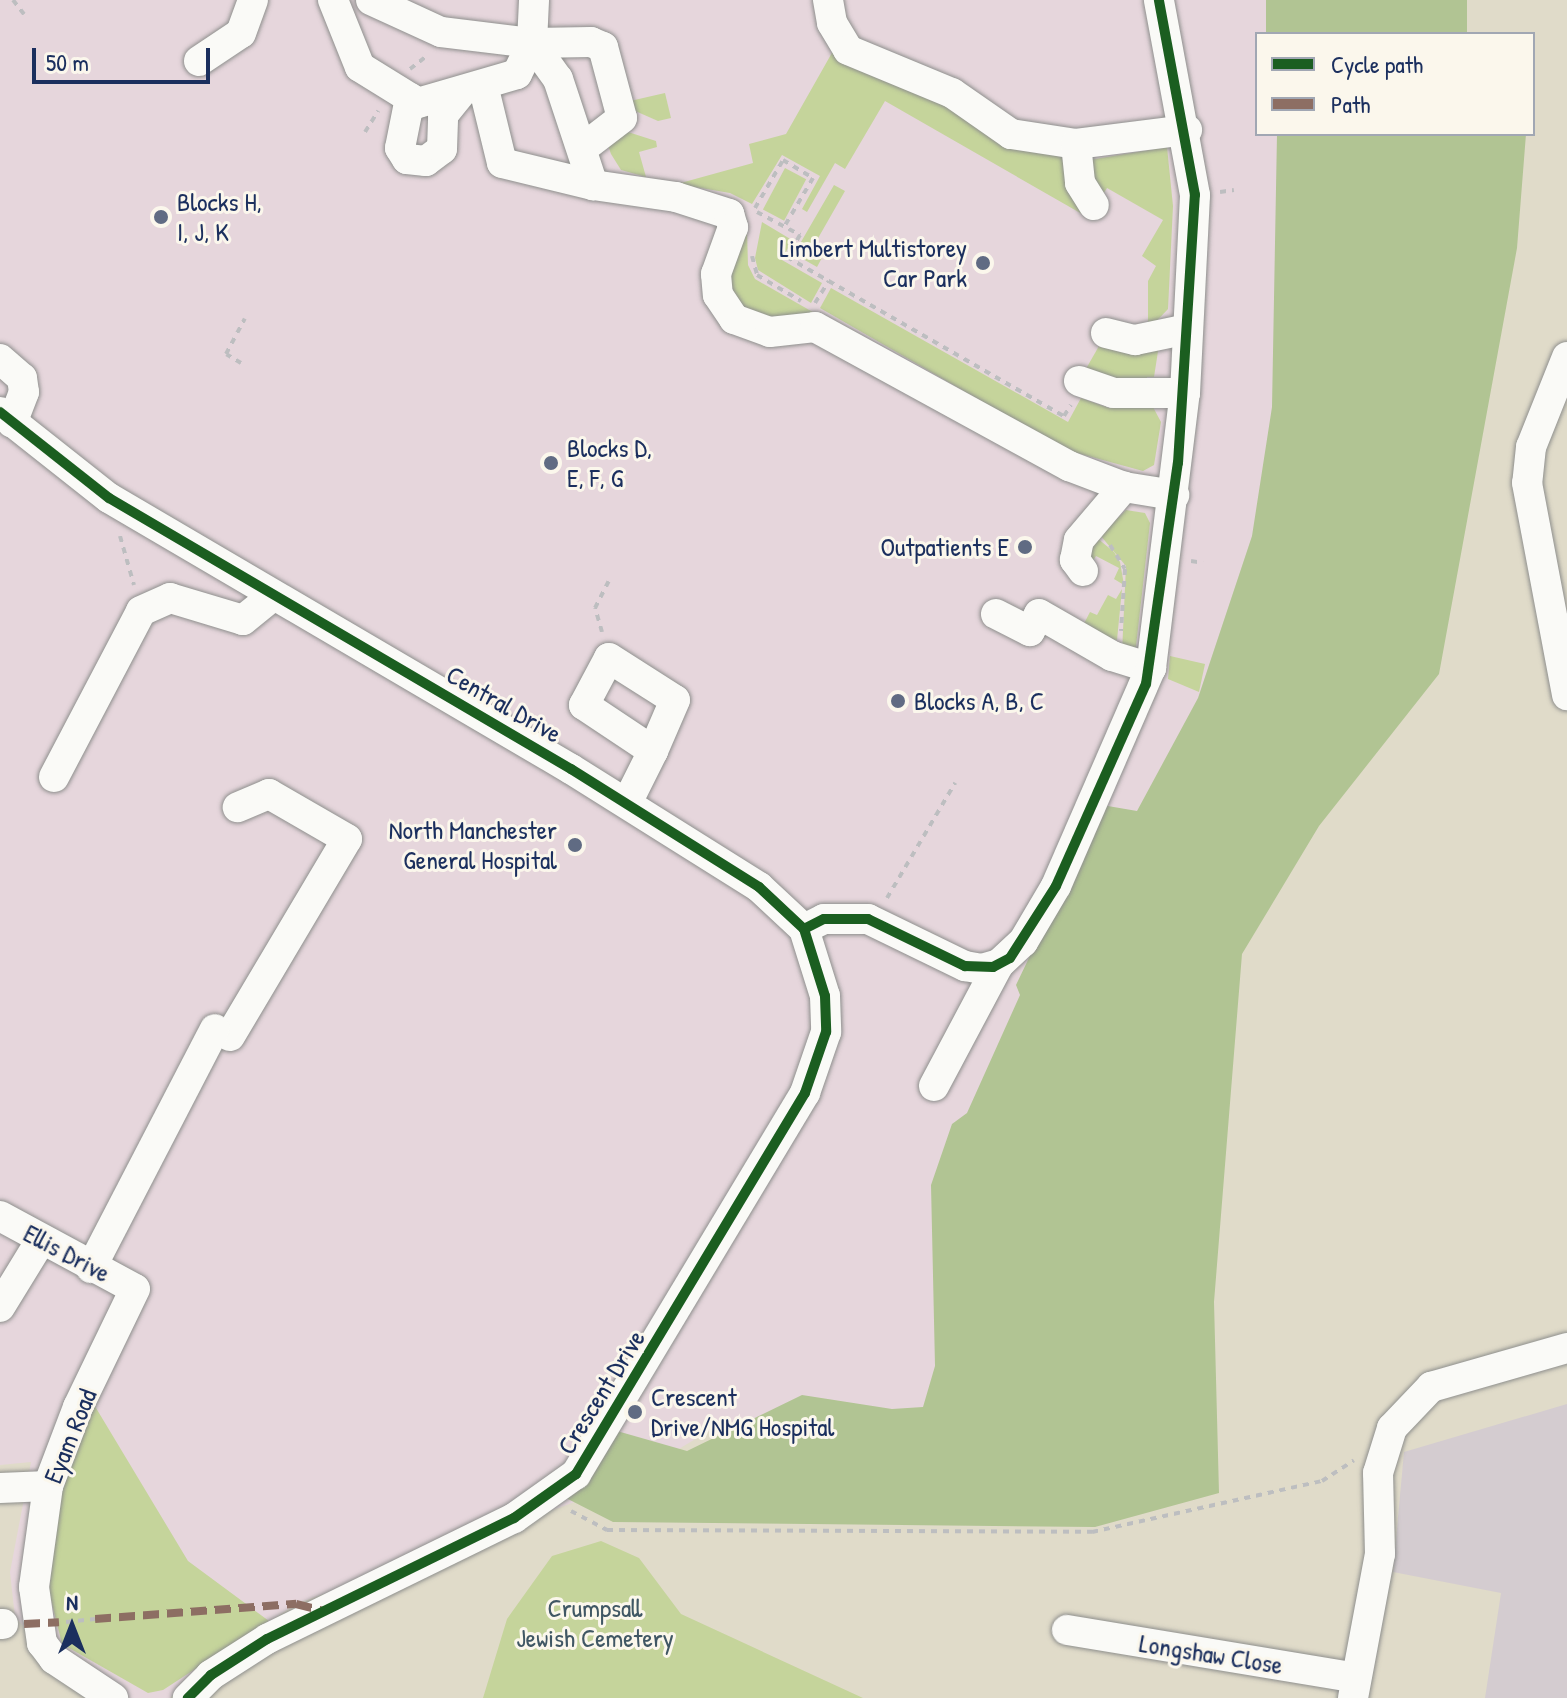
<!DOCTYPE html>
<style>
body{margin:0}
#map{position:relative;width:1567px;height:1698px;overflow:hidden;background:#e0dbc9;font-family:"Patrick Hand",sans-serif}
div>[style]{position:absolute}
.built>*{inset:0;background:#e6d6dc}
.industrial>*{inset:0;background:#d4ccd0}
.green>*{inset:0;background:#c5d49b;transform-origin:0 0}
.forest>*{inset:0;background:#b1c493;transform-origin:0 0}
.path>*{height:4px;margin-top:-2px;transform-origin:0;background:repeating-linear-gradient(90deg,#bdbec0 0 6px,transparent 0 12px)}
.roads{filter:drop-shadow(0 0 2px #8e8f8d) drop-shadow(0 0 2px #8e8f8d)}
.minor>*{height:30px;margin:-15px;padding:0 15px;transform-origin:15px;border-radius:15px;background:#fafaf7}
.quiet>*{height:8px;margin-top:-4px;transform-origin:0;background:repeating-linear-gradient(90deg,#8d6e63 0 16px,transparent 0 24px)}
.cycleway>*{height:10px;margin:-5px;padding:0 5px;transform-origin:5px;border-radius:5px;background:#1b5e20}
.dots>*{width:22px;height:22px;translate:-50% -50%;box-sizing:border-box;border:4px solid #fbf7ec;border-radius:50%}
span{translate:-50% -50%;white-space:nowrap;text-align:center;line-height:1.15;-webkit-text-stroke:6px #fbf7ec;paint-order:stroke}
.poi-label{font-size:26px;color:#1b2f5e}
.left{translate:0 -50%;text-align:left}
.right{translate:-100% -50%;text-align:right}
.street-label{font-size:26px;color:#1b2f5e}
.park-label{font-size:26px;color:#405764}
.legend{position:absolute;left:1255px;top:32px;width:280px;height:104px;box-sizing:border-box;background:#fbf7ec;border:2px solid #a1a7b3;margin:0;padding:10px 14px;list-style:none;font-size:24px;color:#1b2f5e}
.legend li{display:flex;align-items:center;gap:16px;height:40px}
.legend b{width:40px;border:2px solid #a1a7b3}
.north{position:absolute;left:32px;top:1586px;width:80px;height:80px;-webkit-text-stroke:6px #fbf7ec;paint-order:stroke;rotate:0deg;font-size:22px;font-weight:700;line-height:32px;text-align:center;color:#1b2f5e}
.north::after{content:'';display:block;margin:auto;width:28px;height:36px;background:#1b2f5e;clip-path:polygon(50% 0,100% 100%,50% 72%,0 100%)}
.scale{position:absolute;left:32px;top:48px;width:178px;height:36px;box-sizing:border-box;border:4px solid #1b2f5e;border-top:0;padding-left:10px;font-size:24px;line-height:28px;white-space:nowrap;color:#1b2f5e;-webkit-text-stroke:6px #fbf7ec;paint-order:stroke}
</style>
<div id="map">
<div class="built">
<div style="clip-path:polygon(0 0,1296px 0,1302px 34px,1257px 34px,1257px 134px,1322px 134px,1312px 424px,961px 1411px,709px 1431px,613px 1488px,296px 1604px,205px 1664px,170px 1698px,92px 1698px,15px 1617px,10px 1572px,31px 1462px,0 1465px)"></div>
</div>
<div class="industrial">
<div style="clip-path:polygon(1567px 1404px,1567px 1698px,1485px 1698px,1501px 1593px,1393px 1572px,1404px 1452px)"></div>
</div>
<div class="green">
<div style="clip-path:polygon(833px 51px,1061px 155px,1089px 218px,885px 101px,845px 169px,835px 163px,807px 212px,802px 209px,820px 176px,782px 155px,752px 204px,730px 193px,677px 184px,753px 163px,749px 144px,786px 134px)"></div>
<div style="clip-path:polygon(665px 93px,671px 118px,658px 121px,633px 110px,630px 101px)"></div>
<div style="clip-path:polygon(628px 132px,656px 141px,657px 147px,639px 152px,646px 177px,621px 170px,611px 154px,607px 142px)"></div>
<div style="clip-path:polygon(1167px 147px,1173px 206px,1168px 309px,1148px 330px,1148px 281px,1156px 266px,1142px 256px,1163px 220px,1107px 188px,1100px 199px,1089px 160px)"></div>
<div style="left:785px;top:168px;width:24px;height:47px;rotate:28deg"></div>
<div style="clip-path:polygon(834px 185px,845px 191px,813px 247px,824px 254px,817px 267px,794px 254px)"></div>
<div style="clip-path:polygon(762px 222px,792px 240px,782px 260px,822px 283px,811px 303px,758px 270px,755px 258px)"></div>
<div style="clip-path:polygon(747px 231px,748px 265px,755px 279px,839px 327px,759px 321px,729px 299px,731px 249px)"></div>
<div style="clip-path:polygon(831px 288px,1068px 422px,1081px 398px,1109px 408px,1153px 407px,1161px 422px,1154px 465px,1143px 471px,1066px 450px,820px 308px)"></div>
<div style="clip-path:polygon(1103px 339px,1159px 345px,1154px 377px,1147px 377px,1147px 384px,1083px 374px)"></div>
<div style="clip-path:polygon(1126px 510px,1145px 513px,1150px 523px,1135px 655px,1122px 652px,1126px 566px,1100px 535px)"></div>
<div style="clip-path:polygon(1091px 533px,1114px 552px,1120px 562px,1124px 585px,1114px 579px,1119px 568px,1096px 556px,1092px 562px,1082px 548px)"></div>
<div style="clip-path:polygon(1122px 589px,1117px 640px,1079px 633px,1090px 612px,1097px 615px,1108px 595px,1116px 599px)"></div>
<div style="clip-path:polygon(1170px 656px,1205px 664px,1199px 692px,1168px 679px)"></div>
<div style="clip-path:polygon(93px 1403px,188px 1561px,269px 1621px,163px 1690px,148px 1693px,62px 1644px,49px 1592px,59px 1500px)"></div>
<div style="clip-path:polygon(601px 1541px,639px 1558px,681px 1614px,863px 1698px,483px 1698px,507px 1619px,552px 1556px)"></div>
</div>
<div class="forest">
<div style="left:1266px;top:0;width:201px;height:34px"></div>
<div style="clip-path:polygon(1277px 134px,1526px 134px,1517px 248px,1439px 674px,1319px 826px,1242px 954px,1214px 1302px,1219px 1493px,1095px 1527px,613px 1522px,562px 1496px,617px 1431px,687px 1451px,802px 1395px,892px 1409px,923px 1407px,935px 1366px,931px 1185px,952px 1124px,967px 1113px,1020px 995px,1016px 985px,1102px 805px,1137px 811px,1198px 698px,1252px 536px,1272px 407px)"></div>
</div>
<div class="path">
<div style="left:13px;top:0;width:18px;rotate:52deg"></div>
<div style="left:410px;top:69px;width:23px;rotate:-38deg"></div>
<div style="left:365px;top:132px;width:25px;rotate:-58deg"></div>
<div style="left:1220px;top:192px;width:14px;rotate:-8deg"></div>
<div style="left:755px;top:208px;width:56px;rotate:-59.7deg"></div>
<div style="left:783px;top:160px;width:35px;rotate:31deg"></div>
<div style="left:813px;top:178px;width:57px;rotate:120.6deg"></div>
<div style="left:757px;top:212px;width:49px;rotate:28.1deg"></div>
<div style="left:800px;top:235px;width:26px;rotate:121deg"></div>
<div style="left:787px;top:257px;width:319px;rotate:29.9deg"></div>
<div style="left:1064px;top:416px;width:13px;rotate:-58deg"></div>
<div style="left:752px;top:256px;width:20px;rotate:75deg"></div>
<div style="left:757px;top:275px;width:51px;rotate:30.6deg"></div>
<div style="left:815px;top:303px;width:26px;rotate:-58deg"></div>
<div style="left:241px;top:363px;width:17px;rotate:-149deg"></div>
<div style="left:226px;top:354px;width:40px;rotate:-62deg"></div>
<div style="left:120px;top:536px;width:51px;rotate:74.1deg"></div>
<div style="left:1110px;top:545px;width:28px;rotate:58deg"></div>
<div style="left:1125px;top:569px;width:62px;rotate:93.7deg"></div>
<div style="left:1191px;top:561px;width:12px;rotate:9deg"></div>
<div style="left:602px;top:632px;width:25px;rotate:-106deg"></div>
<div style="left:595px;top:608px;width:30px;rotate:-63deg"></div>
<div style="left:887px;top:898px;width:134px;rotate:-59.4deg"></div>
<div style="left:571px;top:1511px;width:41px;rotate:27.8deg"></div>
<div style="left:607px;top:1530px;width:485px;rotate:0.2deg"></div>
<div style="left:1092px;top:1532px;width:236px;rotate:-12.5deg"></div>
<div style="left:1322px;top:1481px;width:38px;rotate:-33deg"></div>
<div style="left:66px;top:1622px;width:29px;rotate:-6deg"></div>
</div>
<div class="roads">
<div class="minor">
<div style="left:333px;top:0;width:72px;rotate:68.1deg"></div>
<div style="left:360px;top:67px;width:68px;rotate:31.8deg"></div>
<div style="left:418px;top:103px;width:103px;rotate:-16.3deg"></div>
<div style="left:517px;top:74px;width:34px;rotate:-64deg"></div>
<div style="left:532px;top:43px;width:43px;rotate:-87.3deg"></div>
<div style="left:371px;top:0;width:77px;rotate:24.6deg"></div>
<div style="left:441px;top:32px;width:92px;rotate:6.9deg"></div>
<div style="left:532px;top:43px;width:59px;rotate:-1deg"></div>
<div style="left:591px;top:42px;width:13px;rotate:23deg"></div>
<div style="left:603px;top:47px;width:73px;rotate:75deg"></div>
<div style="left:622px;top:118px;width:49px;rotate:142.4deg"></div>
<div style="left:828px;top:0;width:23px;rotate:80deg"></div>
<div style="left:832px;top:23px;width:31px;rotate:59deg"></div>
<div style="left:848px;top:50px;width:113px;rotate:22.5deg"></div>
<div style="left:952px;top:93px;width:72px;rotate:34.8deg"></div>
<div style="left:1011px;top:134px;width:66px;rotate:8.7deg"></div>
<div style="left:1076px;top:144px;width:112px;rotate:-7.2deg"></div>
<div style="left:532px;top:43px;width:44px;rotate:54.2deg"></div>
<div style="left:558px;top:79px;width:112px;rotate:71.7deg"></div>
<div style="left:593px;top:185px;width:84px;rotate:8.2deg"></div>
<div style="left:676px;top:197px;width:56px;rotate:17.8deg"></div>
<div style="left:729px;top:214px;width:14px;rotate:73deg"></div>
<div style="left:733px;top:227px;width:50px;rotate:109.9deg"></div>
<div style="left:716px;top:274px;width:21px;rotate:85deg"></div>
<div style="left:718px;top:295px;width:29px;rotate:56deg"></div>
<div style="left:734px;top:319px;width:38px;rotate:20deg"></div>
<div style="left:770px;top:332px;width:45px;rotate:-6.3deg"></div>
<div style="left:815px;top:327px;width:290px;rotate:28.7deg"></div>
<div style="left:1069px;top:466px;width:59px;rotate:20.9deg"></div>
<div style="left:1124px;top:487px;width:51px;rotate:9.1deg"></div>
<div style="left:199px;top:61px;width:50px;rotate:-33.7deg"></div>
<div style="left:241px;top:33px;width:35px;rotate:-70deg"></div>
<div style="left:483px;top:85px;width:80px;rotate:76.3deg"></div>
<div style="left:502px;top:163px;width:94px;rotate:13.6deg"></div>
<div style="left:410px;top:98px;width:51px;rotate:101.3deg"></div>
<div style="left:400px;top:148px;width:13px;rotate:58deg"></div>
<div style="left:407px;top:159px;width:19px;rotate:6deg"></div>
<div style="left:426px;top:161px;width:20px;rotate:-37deg"></div>
<div style="left:442px;top:149px;width:34px;rotate:-88deg"></div>
<div style="left:443px;top:115px;width:28px;rotate:-51deg"></div>
<div style="left:1076px;top:144px;width:39px;rotate:84deg"></div>
<div style="left:1080px;top:183px;width:26px;rotate:58deg"></div>
<div style="left:1106px;top:333px;width:30px;rotate:14deg"></div>
<div style="left:1135px;top:340px;width:54px;rotate:-11.7deg"></div>
<div style="left:1567px;top:357px;width:97px;rotate:111.8deg"></div>
<div style="left:1531px;top:447px;width:36px;rotate:96deg"></div>
<div style="left:1527px;top:483px;width:216px;rotate:79.3deg"></div>
<div style="left:0;top:359px;width:29px;rotate:41deg"></div>
<div style="left:22px;top:378px;width:14px;rotate:82deg"></div>
<div style="left:24px;top:392px;width:33px;rotate:111deg"></div>
<div style="left:1079px;top:381px;width:36px;rotate:19deg"></div>
<div style="left:1113px;top:393px;width:72px"></div>
<div style="left:0;top:412px;width:139px;rotate:38.3deg"></div>
<div style="left:109px;top:498px;width:536px;rotate:30.4deg"></div>
<div style="left:571px;top:769px;width:222px;rotate:32.1deg"></div>
<div style="left:759px;top:887px;width:62px;rotate:43deg"></div>
<div style="left:804px;top:929px;width:70px;rotate:72.6deg"></div>
<div style="left:825px;top:996px;width:36px;rotate:88deg"></div>
<div style="left:826px;top:1032px;width:65px;rotate:109deg"></div>
<div style="left:805px;top:1093px;width:445px;rotate:121deg"></div>
<div style="left:576px;top:1474px;width:76px;rotate:144.6deg"></div>
<div style="left:514px;top:1518px;width:275px;rotate:153.9deg"></div>
<div style="left:267px;top:1639px;width:67px;rotate:147.3deg"></div>
<div style="left:211px;top:1675px;width:33px;rotate:135deg"></div>
<div style="left:1083px;top:571px;width:14px;rotate:-126deg"></div>
<div style="left:1075px;top:560px;width:20px;rotate:-79deg"></div>
<div style="left:1079px;top:540px;width:70px;rotate:-49.7deg"></div>
<div style="left:996px;top:614px;width:38px;rotate:27deg"></div>
<div style="left:1030px;top:631px;width:19px;rotate:-62deg"></div>
<div style="left:1039px;top:614px;width:84px;rotate:29.9deg"></div>
<div style="left:1112px;top:656px;width:41px;rotate:17.1deg"></div>
<div style="left:54px;top:777px;width:187px;rotate:-62.3deg"></div>
<div style="left:141px;top:611px;width:32px;rotate:-24deg"></div>
<div style="left:170px;top:598px;width:76px;rotate:16.8deg"></div>
<div style="left:243px;top:620px;width:38px;rotate:-39deg"></div>
<div style="left:627px;top:803px;width:58px;rotate:-63.4deg"></div>
<div style="left:653px;top:751px;width:83px;rotate:-146.3deg"></div>
<div style="left:584px;top:705px;width:53px;rotate:-62deg"></div>
<div style="left:609px;top:658px;width:78px;rotate:32.5deg"></div>
<div style="left:675px;top:700px;width:56px;rotate:113.3deg"></div>
<div style="left:804px;top:929px;width:22px;rotate:-27deg"></div>
<div style="left:824px;top:919px;width:44px"></div>
<div style="left:868px;top:919px;width:108px;rotate:25.9deg"></div>
<div style="left:965px;top:966px;width:17px;rotate:10deg"></div>
<div style="left:982px;top:969px;width:18px;rotate:-16deg"></div>
<div style="left:230px;top:1036px;width:229px;rotate:-59.3deg"></div>
<div style="left:347px;top:839px;width:90px;rotate:-150deg"></div>
<div style="left:269px;top:794px;width:34px;rotate:157deg"></div>
<div style="left:934px;top:1086px;width:138px;rotate:-62deg"></div>
<div style="left:999px;top:964px;width:33px;rotate:-43deg"></div>
<div style="left:1023px;top:942px;width:65px;rotate:-59.5deg"></div>
<div style="left:1056px;top:886px;width:238px;rotate:-66.5deg"></div>
<div style="left:1151px;top:668px;width:277px;rotate:-83deg"></div>
<div style="left:1185px;top:393px;width:198px;rotate:-87.1deg"></div>
<div style="left:1195px;top:195px;width:198px;rotate:-100.5deg"></div>
<div style="left:0;top:1216px;width:153px;rotate:28.4deg"></div>
<div style="left:135px;top:1289px;width:131px;rotate:115.8deg"></div>
<div style="left:78px;top:1407px;width:85px;rotate:110.8deg"></div>
<div style="left:48px;top:1486px;width:102px;rotate:97.9deg"></div>
<div style="left:34px;top:1587px;width:57px;rotate:81.9deg"></div>
<div style="left:42px;top:1643px;width:20px;rotate:53deg"></div>
<div style="left:54px;top:1659px;width:71px;rotate:33.5deg"></div>
<div style="left:91px;top:1268px;width:269px;rotate:-62.6deg"></div>
<div style="left:0;top:1307px;width:79px;rotate:-58.5deg"></div>
<div style="left:0;top:1488px;width:48px;rotate:-2.4deg"></div>
<div style="left:0;top:1624px;width:3px"></div>
<div style="left:1067px;top:1630px;width:293px;rotate:9.4deg"></div>
<div style="left:1353px;top:1698px;width:147px;rotate:-79.4deg"></div>
<div style="left:1380px;top:1554px;width:81px;rotate:-91.4deg"></div>
<div style="left:1378px;top:1473px;width:47px;rotate:-72.7deg"></div>
<div style="left:1392px;top:1428px;width:57px;rotate:-46.4deg"></div>
<div style="left:1431px;top:1387px;width:141px;rotate:-16deg"></div>
</div>
</div>
<div class="quiet">
<div style="left:95px;top:1619px;width:202px;rotate:-4.3deg"></div>
<div style="left:296px;top:1604px;width:29px;rotate:14deg"></div>
<div style="left:24px;top:1624px;width:35px;rotate:-3deg"></div>
</div>
<div class="cycleway">
<div style="left:0;top:412px;width:139px;rotate:38.3deg"></div>
<div style="left:109px;top:498px;width:536px;rotate:30.4deg"></div>
<div style="left:571px;top:769px;width:222px;rotate:32.1deg"></div>
<div style="left:759px;top:887px;width:62px;rotate:43deg"></div>
<div style="left:804px;top:929px;width:70px;rotate:72.6deg"></div>
<div style="left:825px;top:996px;width:36px;rotate:88deg"></div>
<div style="left:826px;top:1032px;width:65px;rotate:109deg"></div>
<div style="left:805px;top:1093px;width:445px;rotate:121deg"></div>
<div style="left:576px;top:1474px;width:76px;rotate:144.6deg"></div>
<div style="left:514px;top:1518px;width:275px;rotate:153.9deg"></div>
<div style="left:267px;top:1639px;width:67px;rotate:147.3deg"></div>
<div style="left:211px;top:1675px;width:33px;rotate:135deg"></div>
<div style="left:804px;top:929px;width:22px;rotate:-27deg"></div>
<div style="left:824px;top:919px;width:44px"></div>
<div style="left:868px;top:919px;width:108px;rotate:25.9deg"></div>
<div style="left:965px;top:966px;width:28px;rotate:2deg"></div>
<div style="left:993px;top:967px;width:19px;rotate:-28deg"></div>
<div style="left:1010px;top:958px;width:85px;rotate:-57.4deg"></div>
<div style="left:1056px;top:886px;width:221px;rotate:-66deg"></div>
<div style="left:1146px;top:684px;width:223px;rotate:-81.8deg"></div>
<div style="left:1178px;top:463px;width:269px;rotate:-86.4deg"></div>
<div style="left:1195px;top:195px;width:198px;rotate:-100.5deg"></div>
</div>
<div class="dots">
<div style="left:161px;top:217px;background:#606b83"></div>
<div style="left:983px;top:263px;background:#606b83"></div>
<div style="left:551px;top:463px;background:#606b83"></div>
<div style="left:1025px;top:547px;background:#606b83"></div>
<div style="left:898px;top:701px;background:#606b83"></div>
<div style="left:575px;top:845px;background:#606b83"></div>
<div style="left:635px;top:1412px;background:#606b83"></div>
</div>
<div class="poi-label">
<span class="left" style="left:177px;top:217px">Blocks H,<br>I, J, K</span>
<span class="right" style="left:967px;top:263px">Limbert Multistorey<br>Car Park</span>
<span class="left" style="left:567px;top:463px">Blocks D,<br>E, F, G</span>
<span class="right" style="left:1009px;top:547px">Outpatients E</span>
<span class="left" style="left:914px;top:701px">Blocks A, B, C</span>
<span class="right" style="left:557px;top:845px">North Manchester<br>General Hospital</span>
<span class="left" style="left:651px;top:1412px">Crescent<br>Drive/NMG Hospital</span>
</div>
<div class="street-label">
<span style="left:504px;top:704px;rotate:30deg">Central Drive</span>
<span style="left:67px;top:1253px;rotate:28deg">Ellis Drive</span>
<span style="left:601px;top:1392px;rotate:-58deg">Crescent Drive</span>
<span style="left:70px;top:1436px;rotate:-68deg">Eyam Road</span>
<span style="left:1211px;top:1654px;rotate:9deg">Longshaw Close</span>
</div>
<div class="park-label">
<span style="left:595px;top:1623px">Crumpsall<br>Jewish Cemetery</span>
</div>
<ul class="legend">
<li><b style="height:10px;background:#1b5e20"></b>Cycle path</li>
<li><b style="height:10px;background:#8d6e63"></b>Path</li>
</ul>
<div class="north">N</div>
<div class="scale">50 m</div>
</div>
